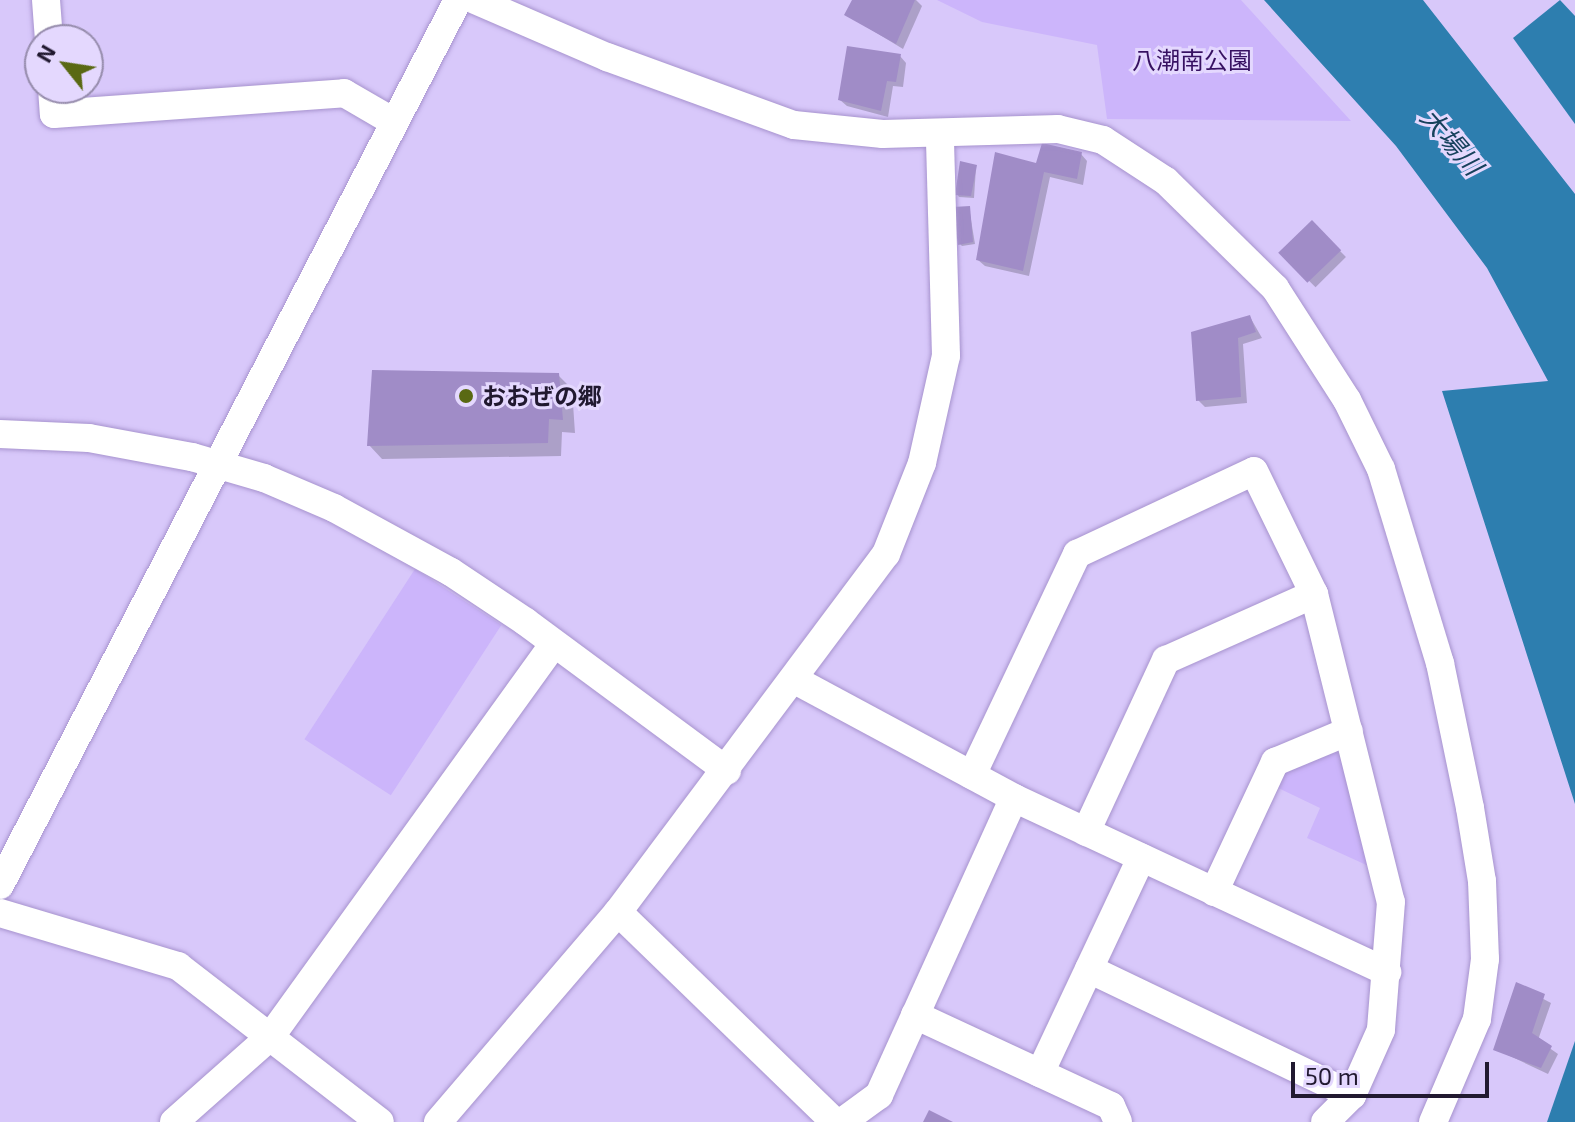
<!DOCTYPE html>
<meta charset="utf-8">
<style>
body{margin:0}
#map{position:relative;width:1575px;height:1122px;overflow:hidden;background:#d8c8fa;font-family:"Exo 2","Noto Sans JP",sans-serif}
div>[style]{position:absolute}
.green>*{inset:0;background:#ccb5fb;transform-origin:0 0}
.water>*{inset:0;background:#2d7eaf}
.shadow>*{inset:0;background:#0003;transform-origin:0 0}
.building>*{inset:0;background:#a08cc7;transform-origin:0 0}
.roads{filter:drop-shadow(0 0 2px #a793ce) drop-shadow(0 0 2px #a793ce)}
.street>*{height:28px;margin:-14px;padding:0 14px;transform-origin:14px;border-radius:14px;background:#fff}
.dots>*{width:22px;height:22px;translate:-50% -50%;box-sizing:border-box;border:4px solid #e4d8fe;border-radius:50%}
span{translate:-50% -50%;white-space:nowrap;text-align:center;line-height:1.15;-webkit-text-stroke:6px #e4d8fe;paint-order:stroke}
.park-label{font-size:24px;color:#371162}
.poi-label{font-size:24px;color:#211930;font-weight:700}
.left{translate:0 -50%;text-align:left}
.water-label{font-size:26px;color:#16415c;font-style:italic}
.north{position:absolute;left:24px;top:24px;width:80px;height:80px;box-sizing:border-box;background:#e4d8fe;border:2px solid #968cac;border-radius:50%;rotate:300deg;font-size:22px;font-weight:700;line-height:32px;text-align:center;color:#211930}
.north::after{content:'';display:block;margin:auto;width:28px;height:36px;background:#5a6913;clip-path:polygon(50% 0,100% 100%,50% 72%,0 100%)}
.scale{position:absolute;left:1291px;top:1062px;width:198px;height:36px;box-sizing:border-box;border:4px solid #211930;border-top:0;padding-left:10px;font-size:24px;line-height:28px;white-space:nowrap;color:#211930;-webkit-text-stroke:6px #e4d8fe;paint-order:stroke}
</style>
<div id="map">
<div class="green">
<div style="clip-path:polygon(937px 0,1241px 0,1351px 121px,1107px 119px,1097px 45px,982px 22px)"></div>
<div style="left:415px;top:569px;width:103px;height:203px;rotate:33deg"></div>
<div style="clip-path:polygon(1332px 750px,1345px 757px,1373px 868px,1307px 838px,1320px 808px,1272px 785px,1278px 771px)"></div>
</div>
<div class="water">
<div style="clip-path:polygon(1264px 0,1423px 0,1575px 194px,1575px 804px,1442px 391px,1548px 381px,1487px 268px,1396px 146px)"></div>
<div style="clip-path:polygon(1560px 0,1575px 16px,1575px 124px,1513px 38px)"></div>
<div style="clip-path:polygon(1575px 1041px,1575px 1122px,1547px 1122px)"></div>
</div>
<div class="shadow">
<div style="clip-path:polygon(854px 0,916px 0,922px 6px,903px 49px,847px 15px)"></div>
<div style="clip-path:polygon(900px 56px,906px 63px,903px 87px,893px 86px,888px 117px,847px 106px,840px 100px)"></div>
<div style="clip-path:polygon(1081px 154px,1087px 161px,1083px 185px,1050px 177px,1029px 276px,985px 266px,978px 260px,1037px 166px)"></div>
<div style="clip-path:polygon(976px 167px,974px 198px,959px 197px,957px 194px)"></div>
<div style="clip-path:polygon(969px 208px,975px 244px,962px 246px,960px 244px)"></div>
<div style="left:1312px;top:223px;width:48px;height:43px;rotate:45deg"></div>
<div style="clip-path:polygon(1250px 317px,1262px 338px,1243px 344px,1247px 403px,1205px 407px,1198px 400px)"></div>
<div style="clip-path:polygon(558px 375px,572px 389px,575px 433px,562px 432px,561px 456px,382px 459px,369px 445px)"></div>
<div style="clip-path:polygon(1517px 985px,1551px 1003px,1538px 1040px,1558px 1054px,1548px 1074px,1495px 1049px)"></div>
</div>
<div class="building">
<div style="clip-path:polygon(852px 0,915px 0,896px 44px,844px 15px)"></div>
<div style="clip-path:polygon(847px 46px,901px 54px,896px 82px,887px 81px,881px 111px,838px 100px)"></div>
<div style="clip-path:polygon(1042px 143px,1082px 152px,1077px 179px,1044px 172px,1023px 271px,976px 260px,995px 152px,1036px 163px)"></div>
<div style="clip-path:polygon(960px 161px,977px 165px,971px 196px,955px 195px)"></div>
<div style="clip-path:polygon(970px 206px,973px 242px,958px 245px,953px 207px)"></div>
<div style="left:1312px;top:220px;width:42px;height:47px;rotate:46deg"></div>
<div style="clip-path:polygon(1250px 315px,1256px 332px,1238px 338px,1241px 397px,1196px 401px,1191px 332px)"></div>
<div style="clip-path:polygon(372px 370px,559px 373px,563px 420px,549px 419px,548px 443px,367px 446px)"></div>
<div style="clip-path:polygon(1516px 982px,1545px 994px,1532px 1033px,1552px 1046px,1541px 1068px,1493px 1050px)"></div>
<div style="clip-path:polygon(929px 1110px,953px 1122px,923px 1122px)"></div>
</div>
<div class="roads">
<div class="street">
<div style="left:46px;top:0;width:40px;rotate:85.7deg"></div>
<div style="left:475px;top:0;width:144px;rotate:23.4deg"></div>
<div style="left:607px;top:57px;width:199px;rotate:20deg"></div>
<div style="left:794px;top:125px;width:89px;rotate:5.8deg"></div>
<div style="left:883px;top:134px;width:175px;rotate:-1.6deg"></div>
<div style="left:1058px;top:129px;width:46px;rotate:13.7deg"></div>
<div style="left:1103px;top:140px;width:75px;rotate:33.1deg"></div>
<div style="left:1166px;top:181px;width:153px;rotate:44.5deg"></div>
<div style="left:1275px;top:288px;width:133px;rotate:57.3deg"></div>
<div style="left:1347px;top:400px;width:77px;rotate:63.8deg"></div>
<div style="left:1381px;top:469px;width:203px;rotate:73.1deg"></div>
<div style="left:1440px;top:663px;width:148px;rotate:78.3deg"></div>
<div style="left:1470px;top:808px;width:74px;rotate:80.7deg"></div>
<div style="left:1482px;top:881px;width:78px;rotate:87.8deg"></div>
<div style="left:1485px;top:959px;width:61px;rotate:97.6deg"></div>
<div style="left:1477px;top:1019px;width:112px;rotate:113.1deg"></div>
<div style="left:52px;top:88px;width:26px;rotate:86deg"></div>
<div style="left:54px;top:114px;width:291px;rotate:-4.1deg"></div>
<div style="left:344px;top:93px;width:58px;rotate:30.1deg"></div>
<div style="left:0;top:434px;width:89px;rotate:2.6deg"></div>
<div style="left:89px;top:438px;width:105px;rotate:10.5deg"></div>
<div style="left:192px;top:457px;width:75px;rotate:16.3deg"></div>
<div style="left:264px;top:478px;width:76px;rotate:23.2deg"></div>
<div style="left:334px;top:508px;width:133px;rotate:28.7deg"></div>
<div style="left:451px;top:572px;width:90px;rotate:33.7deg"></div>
<div style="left:526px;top:622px;width:250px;rotate:36.5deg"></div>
<div style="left:795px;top:680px;width:249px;rotate:28.3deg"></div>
<div style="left:1014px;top:798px;width:412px;rotate:25deg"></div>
<div style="left:972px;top:775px;width:245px;rotate:-64.6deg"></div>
<div style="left:1077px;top:554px;width:195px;rotate:-25.1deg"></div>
<div style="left:1254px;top:471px;width:137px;rotate:64deg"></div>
<div style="left:1314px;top:594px;width:317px;rotate:76deg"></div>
<div style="left:1391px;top:902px;width:128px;rotate:94.5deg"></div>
<div style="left:1381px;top:1030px;width:71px;rotate:114deg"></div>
<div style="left:1352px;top:1095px;width:38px;rotate:135deg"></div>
<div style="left:1086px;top:832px;width:190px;rotate:-65.1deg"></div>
<div style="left:1166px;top:660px;width:162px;rotate:-24deg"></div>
<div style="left:0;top:885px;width:996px;rotate:-62.64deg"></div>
<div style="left:1214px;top:892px;width:144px;rotate:-64.9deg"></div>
<div style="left:1275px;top:762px;width:80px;rotate:-22.7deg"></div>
<div style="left:618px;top:912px;width:302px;rotate:44.1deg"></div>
<div style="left:0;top:913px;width:186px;rotate:16.6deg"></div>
<div style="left:178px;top:966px;width:255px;rotate:37.7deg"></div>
<div style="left:1089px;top:969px;width:292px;rotate:25.6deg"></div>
<div style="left:915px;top:1015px;width:216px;rotate:24.9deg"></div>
<div style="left:1111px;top:1106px;width:17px;rotate:66deg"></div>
<div style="left:1040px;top:1073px;width:238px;rotate:-64.8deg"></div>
<div style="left:174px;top:1122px;width:130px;rotate:-41.6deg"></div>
<div style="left:271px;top:1036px;width:483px;rotate:-54.2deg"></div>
<div style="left:438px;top:1122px;width:277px;rotate:-49.4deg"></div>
<div style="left:618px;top:912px;width:447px;rotate:-53.2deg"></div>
<div style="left:886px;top:554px;width:98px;rotate:-68.4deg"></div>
<div style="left:922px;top:463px;width:110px;rotate:-77.4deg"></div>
<div style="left:946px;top:356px;width:221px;rotate:-91.6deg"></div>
<div style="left:842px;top:1122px;width:46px;rotate:-36.1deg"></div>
<div style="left:879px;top:1095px;width:326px;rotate:-65.6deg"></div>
</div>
</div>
<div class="dots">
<div style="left:466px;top:396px;background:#5a6913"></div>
</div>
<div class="park-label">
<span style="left:1192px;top:60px">八潮南公園</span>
</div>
<div class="poi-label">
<span class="left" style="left:482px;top:396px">おおぜの郷</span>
</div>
<div class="water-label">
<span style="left:1452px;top:141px;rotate:49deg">大場川</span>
</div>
<div class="north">N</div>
<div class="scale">50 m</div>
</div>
